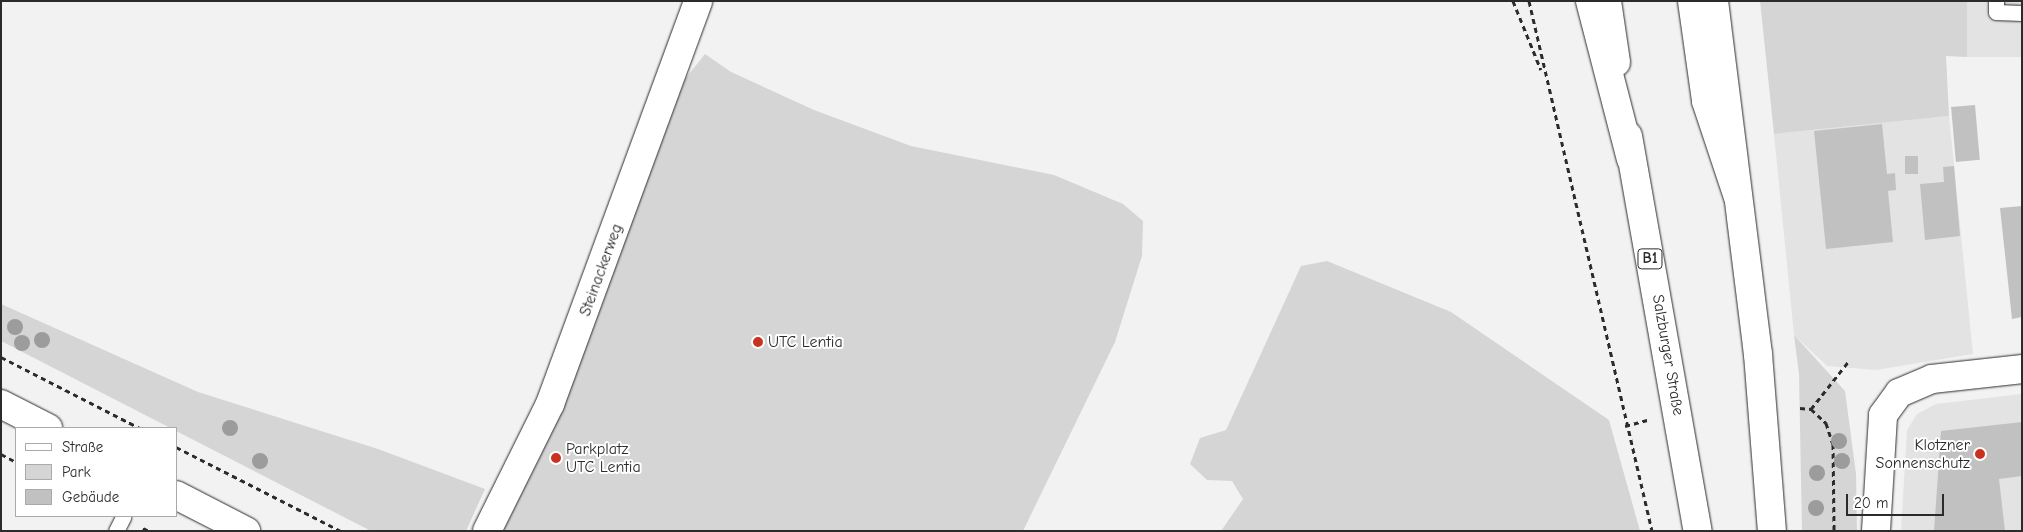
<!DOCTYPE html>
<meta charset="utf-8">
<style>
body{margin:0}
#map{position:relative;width:2023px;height:532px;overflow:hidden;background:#f2f2f2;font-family:"Comic Neue",sans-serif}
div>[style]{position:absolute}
.built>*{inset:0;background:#e3e3e3;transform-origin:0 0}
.green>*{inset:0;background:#d5d5d5}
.building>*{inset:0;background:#c1c1c1;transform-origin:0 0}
.path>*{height:3px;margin-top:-1.5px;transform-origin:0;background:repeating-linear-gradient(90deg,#2b2b2b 0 5px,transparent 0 9px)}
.roads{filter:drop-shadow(0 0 1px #2b2b2b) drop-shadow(0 0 1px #2b2b2b)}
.lane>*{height:15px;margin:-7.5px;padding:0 7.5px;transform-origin:7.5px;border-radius:7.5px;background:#fff}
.street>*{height:28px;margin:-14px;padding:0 14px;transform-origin:14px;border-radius:14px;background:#fff}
.secondary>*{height:28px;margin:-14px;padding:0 14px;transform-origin:14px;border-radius:14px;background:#fff}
.primary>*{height:28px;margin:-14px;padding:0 14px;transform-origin:14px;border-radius:14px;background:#fff}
.highway>*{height:28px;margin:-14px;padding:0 14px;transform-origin:14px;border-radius:14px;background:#fff}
.trees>*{width:16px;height:16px;margin:-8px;border-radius:50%;background:#9c9c9c}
.dots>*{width:14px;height:14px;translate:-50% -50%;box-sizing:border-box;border:2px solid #fff;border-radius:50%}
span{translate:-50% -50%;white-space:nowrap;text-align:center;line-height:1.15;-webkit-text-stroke:4px #fff;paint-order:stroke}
.shield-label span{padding:1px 4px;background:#fff;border:1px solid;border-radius:4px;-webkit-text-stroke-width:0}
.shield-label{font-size:15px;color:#2b2b2b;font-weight:700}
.street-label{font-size:16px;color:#2b2b2b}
.poi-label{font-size:16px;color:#2b2b2b}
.left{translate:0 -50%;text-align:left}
.right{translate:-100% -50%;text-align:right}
.frame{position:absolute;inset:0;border:2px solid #2b2b2b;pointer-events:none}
.legend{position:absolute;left:15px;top:427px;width:162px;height:90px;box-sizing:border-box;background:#fff;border:1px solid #aaa;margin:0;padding:6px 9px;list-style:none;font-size:15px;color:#2b2b2b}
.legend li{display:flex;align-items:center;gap:10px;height:25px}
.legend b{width:25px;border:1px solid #aaa}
.scale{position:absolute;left:1846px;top:494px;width:98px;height:22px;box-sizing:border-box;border:2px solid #2b2b2b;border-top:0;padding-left:6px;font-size:15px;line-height:18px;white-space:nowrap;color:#2b2b2b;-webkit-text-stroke:4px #fff;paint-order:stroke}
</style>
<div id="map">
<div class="built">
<div style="left:1967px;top:1px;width:55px;height:56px"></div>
<div style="clip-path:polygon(1949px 116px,1973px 354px,1876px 370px,1827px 366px,1794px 335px,1774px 134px)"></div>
<div style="clip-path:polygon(2022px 394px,2022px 531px,1901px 531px,1907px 430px,1917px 414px,1936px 404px)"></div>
</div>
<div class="green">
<div style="clip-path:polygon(1760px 1px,1967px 1px,1967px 57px,1946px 56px,1949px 116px,1774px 134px)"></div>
<div style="clip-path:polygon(705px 54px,731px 72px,814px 110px,911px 146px,1054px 175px,1123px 204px,1143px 221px,1142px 256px,1115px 342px,1023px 531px,498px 531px,597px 311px,685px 79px)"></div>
<div style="clip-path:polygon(1327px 261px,1451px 312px,1609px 420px,1640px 531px,1221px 531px,1243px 499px,1232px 481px,1207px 480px,1190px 464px,1200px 438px,1226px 430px,1301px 266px)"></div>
<div style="clip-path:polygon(1px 304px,198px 392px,378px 449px,485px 489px,466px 531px,371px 531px,1px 341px)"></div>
<div style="clip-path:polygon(1794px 335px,1845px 391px,1856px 474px,1857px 531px,1802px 531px,1799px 374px)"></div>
</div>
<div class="building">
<div style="left:1975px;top:105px;width:55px;height:24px;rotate:85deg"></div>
<div style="clip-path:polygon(1882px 124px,1887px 174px,1895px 173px,1896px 190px,1888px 191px,1893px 242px,1826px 249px,1814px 131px)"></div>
<div style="left:1905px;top:156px;width:13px;height:18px"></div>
<div style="clip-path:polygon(1954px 166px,1960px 236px,1925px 240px,1920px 184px,1944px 182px,1943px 167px)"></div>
<div style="clip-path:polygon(2022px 206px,2022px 317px,2012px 319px,2000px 208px)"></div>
<div style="clip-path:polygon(2022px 422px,2022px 476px,1999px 479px,2005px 531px,1934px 531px,1941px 431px)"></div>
</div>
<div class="path">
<div style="left:1513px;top:1px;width:74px;rotate:67.9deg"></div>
<div style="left:1529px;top:1px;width:544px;rotate:76.93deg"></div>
<div style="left:1px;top:357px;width:156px;rotate:27.1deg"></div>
<div style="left:1800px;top:408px;width:11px;rotate:5deg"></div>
<div style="left:1811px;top:409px;width:21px;rotate:43deg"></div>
<div style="left:1826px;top:423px;width:22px;rotate:72deg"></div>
<div style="left:1833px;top:444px;width:87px;rotate:89.3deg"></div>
<div style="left:1811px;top:409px;width:60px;rotate:-51.8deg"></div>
<div style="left:1625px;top:426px;width:24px;rotate:-15deg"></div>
<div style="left:176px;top:447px;width:185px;rotate:27deg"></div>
<div style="left:1px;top:454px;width:17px;rotate:28deg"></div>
<div style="left:143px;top:528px;width:7px;rotate:27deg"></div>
</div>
<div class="roads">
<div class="lane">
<div style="left:1996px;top:1px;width:11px;rotate:90deg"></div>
<div style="left:1996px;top:12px;width:26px;rotate:2deg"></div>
<div style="left:116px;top:531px;width:16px;rotate:-63deg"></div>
</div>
<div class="street">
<div style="left:487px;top:531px;width:142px;rotate:-63.6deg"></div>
<div style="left:550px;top:404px;width:429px;rotate:-69.8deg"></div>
<div style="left:1876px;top:531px;width:116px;rotate:-86.5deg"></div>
<div style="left:1883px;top:415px;width:27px;rotate:-54deg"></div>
<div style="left:1899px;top:393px;width:36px;rotate:-23deg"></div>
<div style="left:1932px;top:379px;width:91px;rotate:-6.3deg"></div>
</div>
<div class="secondary">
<div style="left:1px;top:404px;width:53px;rotate:27.1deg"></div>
<div style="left:176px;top:495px;width:79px;rotate:27.2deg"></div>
</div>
<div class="primary">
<div style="left:1607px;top:1px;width:62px;rotate:81.6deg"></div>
<div style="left:1714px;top:1px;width:356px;rotate:82.9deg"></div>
<div style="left:1758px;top:354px;width:178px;rotate:85.5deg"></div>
<div style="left:1628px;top:136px;width:401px;rotate:80deg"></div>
</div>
<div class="highway">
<div style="left:1590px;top:1px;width:163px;rotate:75.5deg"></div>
<div style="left:1692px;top:1px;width:101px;rotate:82deg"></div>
<div style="left:1706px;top:101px;width:101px;rotate:71.6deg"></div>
</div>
</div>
<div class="trees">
<div style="left:15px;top:327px"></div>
<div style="left:42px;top:340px"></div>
<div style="left:22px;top:343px"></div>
<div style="left:230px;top:428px"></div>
<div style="left:1839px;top:441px"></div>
<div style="left:260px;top:461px"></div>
<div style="left:1842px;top:461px"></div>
<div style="left:1817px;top:473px"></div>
<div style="left:1816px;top:508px"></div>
</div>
<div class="dots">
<div style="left:758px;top:342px;background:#c8321e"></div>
<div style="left:1980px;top:454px;background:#c8321e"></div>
<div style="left:556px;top:458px;background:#c8321e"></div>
</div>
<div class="shield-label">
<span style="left:1650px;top:259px">B1</span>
</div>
<div class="street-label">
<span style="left:601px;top:270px;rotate:-70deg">Steinackerweg</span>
<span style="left:1668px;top:355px;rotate:80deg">Salzburger Straße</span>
</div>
<div class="poi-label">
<span class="left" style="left:768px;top:342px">UTC Lentia</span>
<span class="right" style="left:1970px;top:454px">Klotzner<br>Sonnenschutz</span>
<span class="left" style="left:566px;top:458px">Parkplatz<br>UTC Lentia</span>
</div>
<div class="frame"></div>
<ul class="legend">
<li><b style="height:6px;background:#fff"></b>Straße</li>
<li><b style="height:14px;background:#d5d5d5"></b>Park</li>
<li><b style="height:14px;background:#c1c1c1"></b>Gebäude</li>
</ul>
<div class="scale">20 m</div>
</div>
